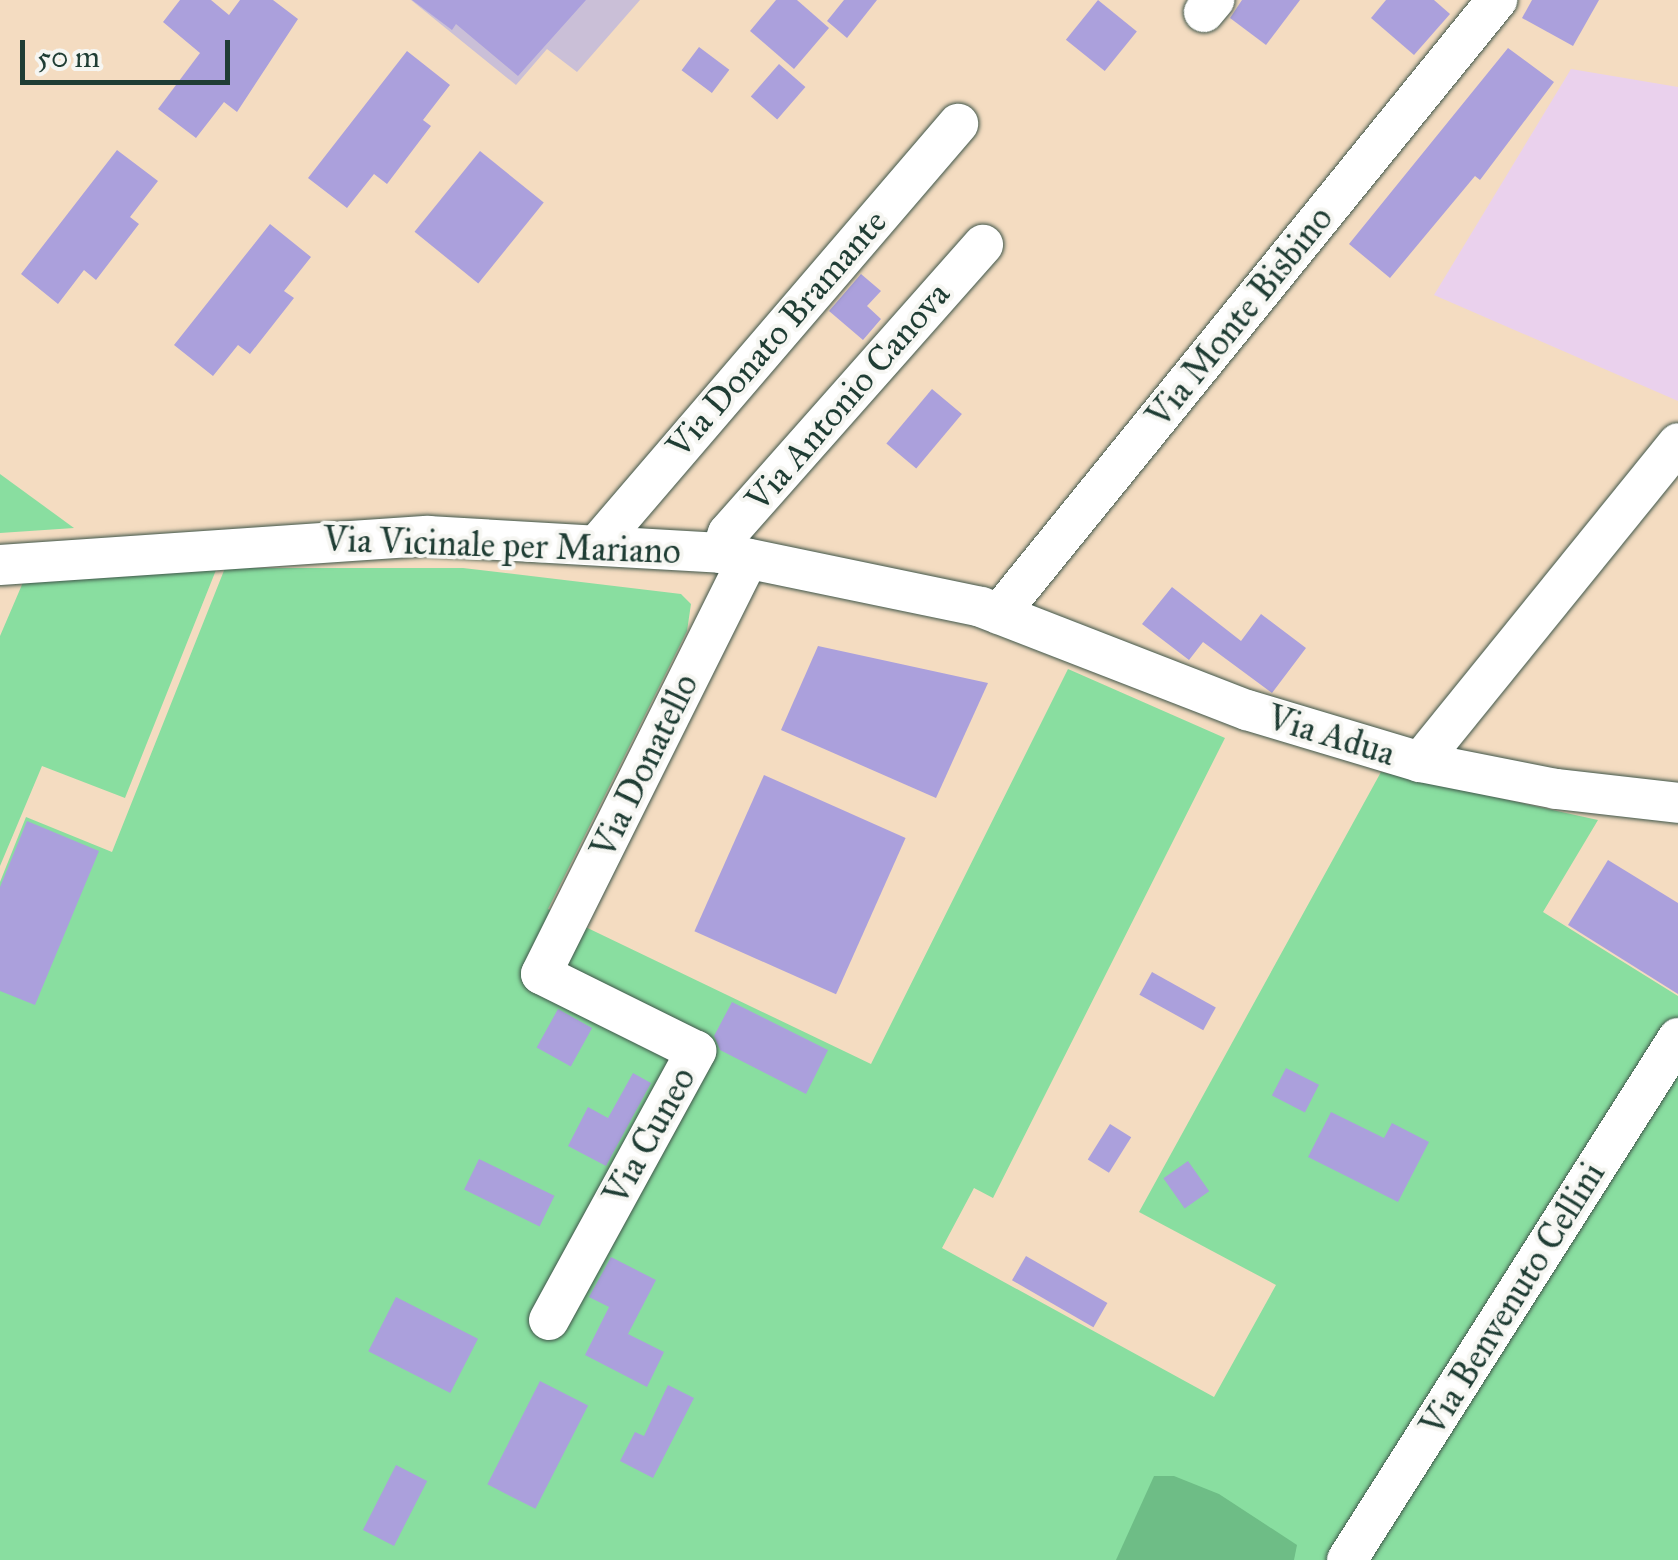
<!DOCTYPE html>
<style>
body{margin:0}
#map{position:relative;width:1678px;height:1560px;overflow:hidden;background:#f4dcc1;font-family:"IM FELL Great Primer",serif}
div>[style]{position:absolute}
.built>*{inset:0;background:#ead1ed}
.industrial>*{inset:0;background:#cabfd7}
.green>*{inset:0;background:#89dea0}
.forest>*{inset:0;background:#6ebd86}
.building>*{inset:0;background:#aba0dc;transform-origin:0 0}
.roads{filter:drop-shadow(0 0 2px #3f5549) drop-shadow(0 0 2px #3f5549)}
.minor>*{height:40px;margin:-20px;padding:0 20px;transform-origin:20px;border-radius:20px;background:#fff}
span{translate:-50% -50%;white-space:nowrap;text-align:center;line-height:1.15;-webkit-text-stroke:8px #f6f6f2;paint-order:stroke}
.street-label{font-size:35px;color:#1f3d34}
.scale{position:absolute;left:20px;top:40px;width:210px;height:45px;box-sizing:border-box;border:5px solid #1f3d34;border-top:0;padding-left:12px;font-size:30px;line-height:35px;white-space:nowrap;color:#1f3d34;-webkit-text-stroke:8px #f6f6f2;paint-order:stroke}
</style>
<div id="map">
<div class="built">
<div style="clip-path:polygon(1571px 69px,1678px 87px,1678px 401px,1434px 295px)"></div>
</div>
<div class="industrial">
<div style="clip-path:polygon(411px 0,640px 0,577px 72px,547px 49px,516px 85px)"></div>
</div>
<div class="green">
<div style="clip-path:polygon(0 474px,74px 528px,0 533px)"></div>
<div style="clip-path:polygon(225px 568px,463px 568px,681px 594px,691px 604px,687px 631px,548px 909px,871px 1064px,1068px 669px,1225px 738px,993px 1198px,974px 1188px,942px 1248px,1214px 1397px,1276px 1285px,1139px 1212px,1381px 772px,1598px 820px,1543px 912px,1678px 996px,1678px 1560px,0 1560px,0 882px,26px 817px,112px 852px)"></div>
<div style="clip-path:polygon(216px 570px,125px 798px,42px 766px,0 866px,0 636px,24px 580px)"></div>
</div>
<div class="forest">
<div style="clip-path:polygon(1154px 1476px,1174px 1476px,1219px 1494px,1297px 1545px,1294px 1560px,1116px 1560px)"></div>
</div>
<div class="building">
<div style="clip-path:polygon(180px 0,211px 0,229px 15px,240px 0,273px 0,298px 19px,237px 112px,224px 102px,196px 138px,158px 109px,200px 53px,163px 22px)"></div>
<div style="clip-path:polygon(412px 0,586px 0,518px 76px,456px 24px,452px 30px)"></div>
<div style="clip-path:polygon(776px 0,797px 0,829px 28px,794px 69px,750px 31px)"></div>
<div style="clip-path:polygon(844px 0,877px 0,847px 38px,827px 21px)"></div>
<div style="left:1098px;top:0;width:50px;height:51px;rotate:39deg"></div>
<div style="clip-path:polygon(1242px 0,1300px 0,1266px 45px,1230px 18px)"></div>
<div style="clip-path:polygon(1386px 0,1434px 0,1450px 14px,1414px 55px,1371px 18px)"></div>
<div style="clip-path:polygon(1532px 0,1599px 0,1573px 46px,1522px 18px)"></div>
<div style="left:699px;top:47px;width:38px;height:29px;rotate:37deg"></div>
<div style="clip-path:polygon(1508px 48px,1554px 82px,1480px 180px,1475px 176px,1390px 278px,1349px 244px)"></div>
<div style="clip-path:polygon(407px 51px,450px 85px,423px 120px,431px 126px,387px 184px,374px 174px,347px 208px,308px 178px)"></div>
<div style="left:779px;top:64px;width:35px;height:43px;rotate:41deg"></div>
<div style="clip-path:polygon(117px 150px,158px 181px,130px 217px,139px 224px,96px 280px,84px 270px,58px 304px,21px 274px)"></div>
<div style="left:480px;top:151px;width:82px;height:104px;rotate:39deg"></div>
<div style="clip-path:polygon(270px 224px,311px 257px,284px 291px,294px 298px,250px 354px,238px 345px,213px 376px,174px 345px)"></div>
<div style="clip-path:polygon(861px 274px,881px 291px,867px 306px,881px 319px,863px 340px,829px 311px)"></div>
<div style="left:932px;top:389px;width:39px;height:71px;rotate:40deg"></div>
<div style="clip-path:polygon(1172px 587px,1241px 641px,1261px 614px,1306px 648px,1272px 693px,1203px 642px,1189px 660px,1142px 624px)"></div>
<div style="clip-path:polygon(818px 646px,988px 683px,936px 798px,781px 730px)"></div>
<div style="left:764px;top:775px;width:155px;height:171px;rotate:24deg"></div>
<div style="clip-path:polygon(27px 821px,99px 851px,35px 1005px,0 991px,0 887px)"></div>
<div style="clip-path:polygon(1608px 860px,1678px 903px,1678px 994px,1568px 925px)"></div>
<div style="left:1152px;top:972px;width:73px;height:26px;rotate:29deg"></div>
<div style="clip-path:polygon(732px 1002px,828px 1050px,806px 1094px,720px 1050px,714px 1036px)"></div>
<div style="left:558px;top:1009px;width:39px;height:44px;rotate:29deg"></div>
<div style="left:1286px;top:1068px;width:37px;height:31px;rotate:27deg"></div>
<div style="clip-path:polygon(633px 1073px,651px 1083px,606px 1166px,568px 1146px,588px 1107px,608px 1118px)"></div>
<div style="clip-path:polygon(1331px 1112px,1384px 1138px,1392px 1123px,1429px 1142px,1398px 1202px,1308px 1157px)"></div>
<div style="left:1110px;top:1124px;width:25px;height:42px;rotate:32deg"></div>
<div style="left:479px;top:1159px;width:84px;height:34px;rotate:26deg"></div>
<div style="left:1188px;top:1161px;width:37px;height:30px;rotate:55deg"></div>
<div style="left:1026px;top:1256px;width:94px;height:28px;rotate:30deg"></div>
<div style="clip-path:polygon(611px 1257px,656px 1280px,628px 1334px,664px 1352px,647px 1387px,585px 1355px,609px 1307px,589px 1297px)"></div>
<div style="left:396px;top:1297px;width:92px;height:61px;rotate:27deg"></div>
<div style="left:540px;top:1381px;width:54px;height:116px;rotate:27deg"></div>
<div style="clip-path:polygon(668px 1385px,694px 1398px,653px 1478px,620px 1461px,635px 1432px,644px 1436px)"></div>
<div style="left:396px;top:1465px;width:35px;height:73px;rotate:27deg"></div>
</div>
<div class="roads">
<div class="minor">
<div style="left:1204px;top:12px;width:16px;rotate:-50deg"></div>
<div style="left:597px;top:545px;width:555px;rotate:-49.39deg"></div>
<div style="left:721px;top:553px;width:21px;rotate:-71deg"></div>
<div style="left:728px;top:533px;width:385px;rotate:-48.5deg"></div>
<div style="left:0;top:565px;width:429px;rotate:-3.9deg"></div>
<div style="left:428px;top:536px;width:293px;rotate:3.3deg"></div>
<div style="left:721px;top:553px;width:266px;rotate:11.7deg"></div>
<div style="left:981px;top:607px;width:285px;rotate:21.2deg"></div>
<div style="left:1247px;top:710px;width:181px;rotate:16.7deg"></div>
<div style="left:1420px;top:762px;width:139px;rotate:11.2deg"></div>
<div style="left:1556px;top:789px;width:123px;rotate:6.5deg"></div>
<div style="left:999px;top:614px;width:791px;rotate:-50.96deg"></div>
<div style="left:1420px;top:762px;width:410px;rotate:-51deg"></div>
<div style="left:549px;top:1320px;width:307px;rotate:-61.3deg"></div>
<div style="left:696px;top:1051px;width:173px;rotate:-153.6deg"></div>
<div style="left:541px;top:974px;width:464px;rotate:-63.5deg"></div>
<div style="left:1347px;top:1560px;width:618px;rotate:-57.62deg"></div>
</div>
</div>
<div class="street-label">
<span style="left:1240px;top:317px;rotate:-51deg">Via Monte Bisbino</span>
<span style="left:777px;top:334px;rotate:-49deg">Via Donato Bramante</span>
<span style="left:848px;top:397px;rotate:-49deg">Via Antonio Canova</span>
<span style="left:502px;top:546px;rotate:2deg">Via Vicinale per Mariano</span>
<span style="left:1331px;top:736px;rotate:17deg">Via Adua</span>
<span style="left:645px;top:766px;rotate:-64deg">Via Donatello</span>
<span style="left:650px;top:1136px;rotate:-61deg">Via Cuneo</span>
<span style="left:1513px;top:1299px;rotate:-58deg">Via Benvenuto Cellini</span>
</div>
<div class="scale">50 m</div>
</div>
